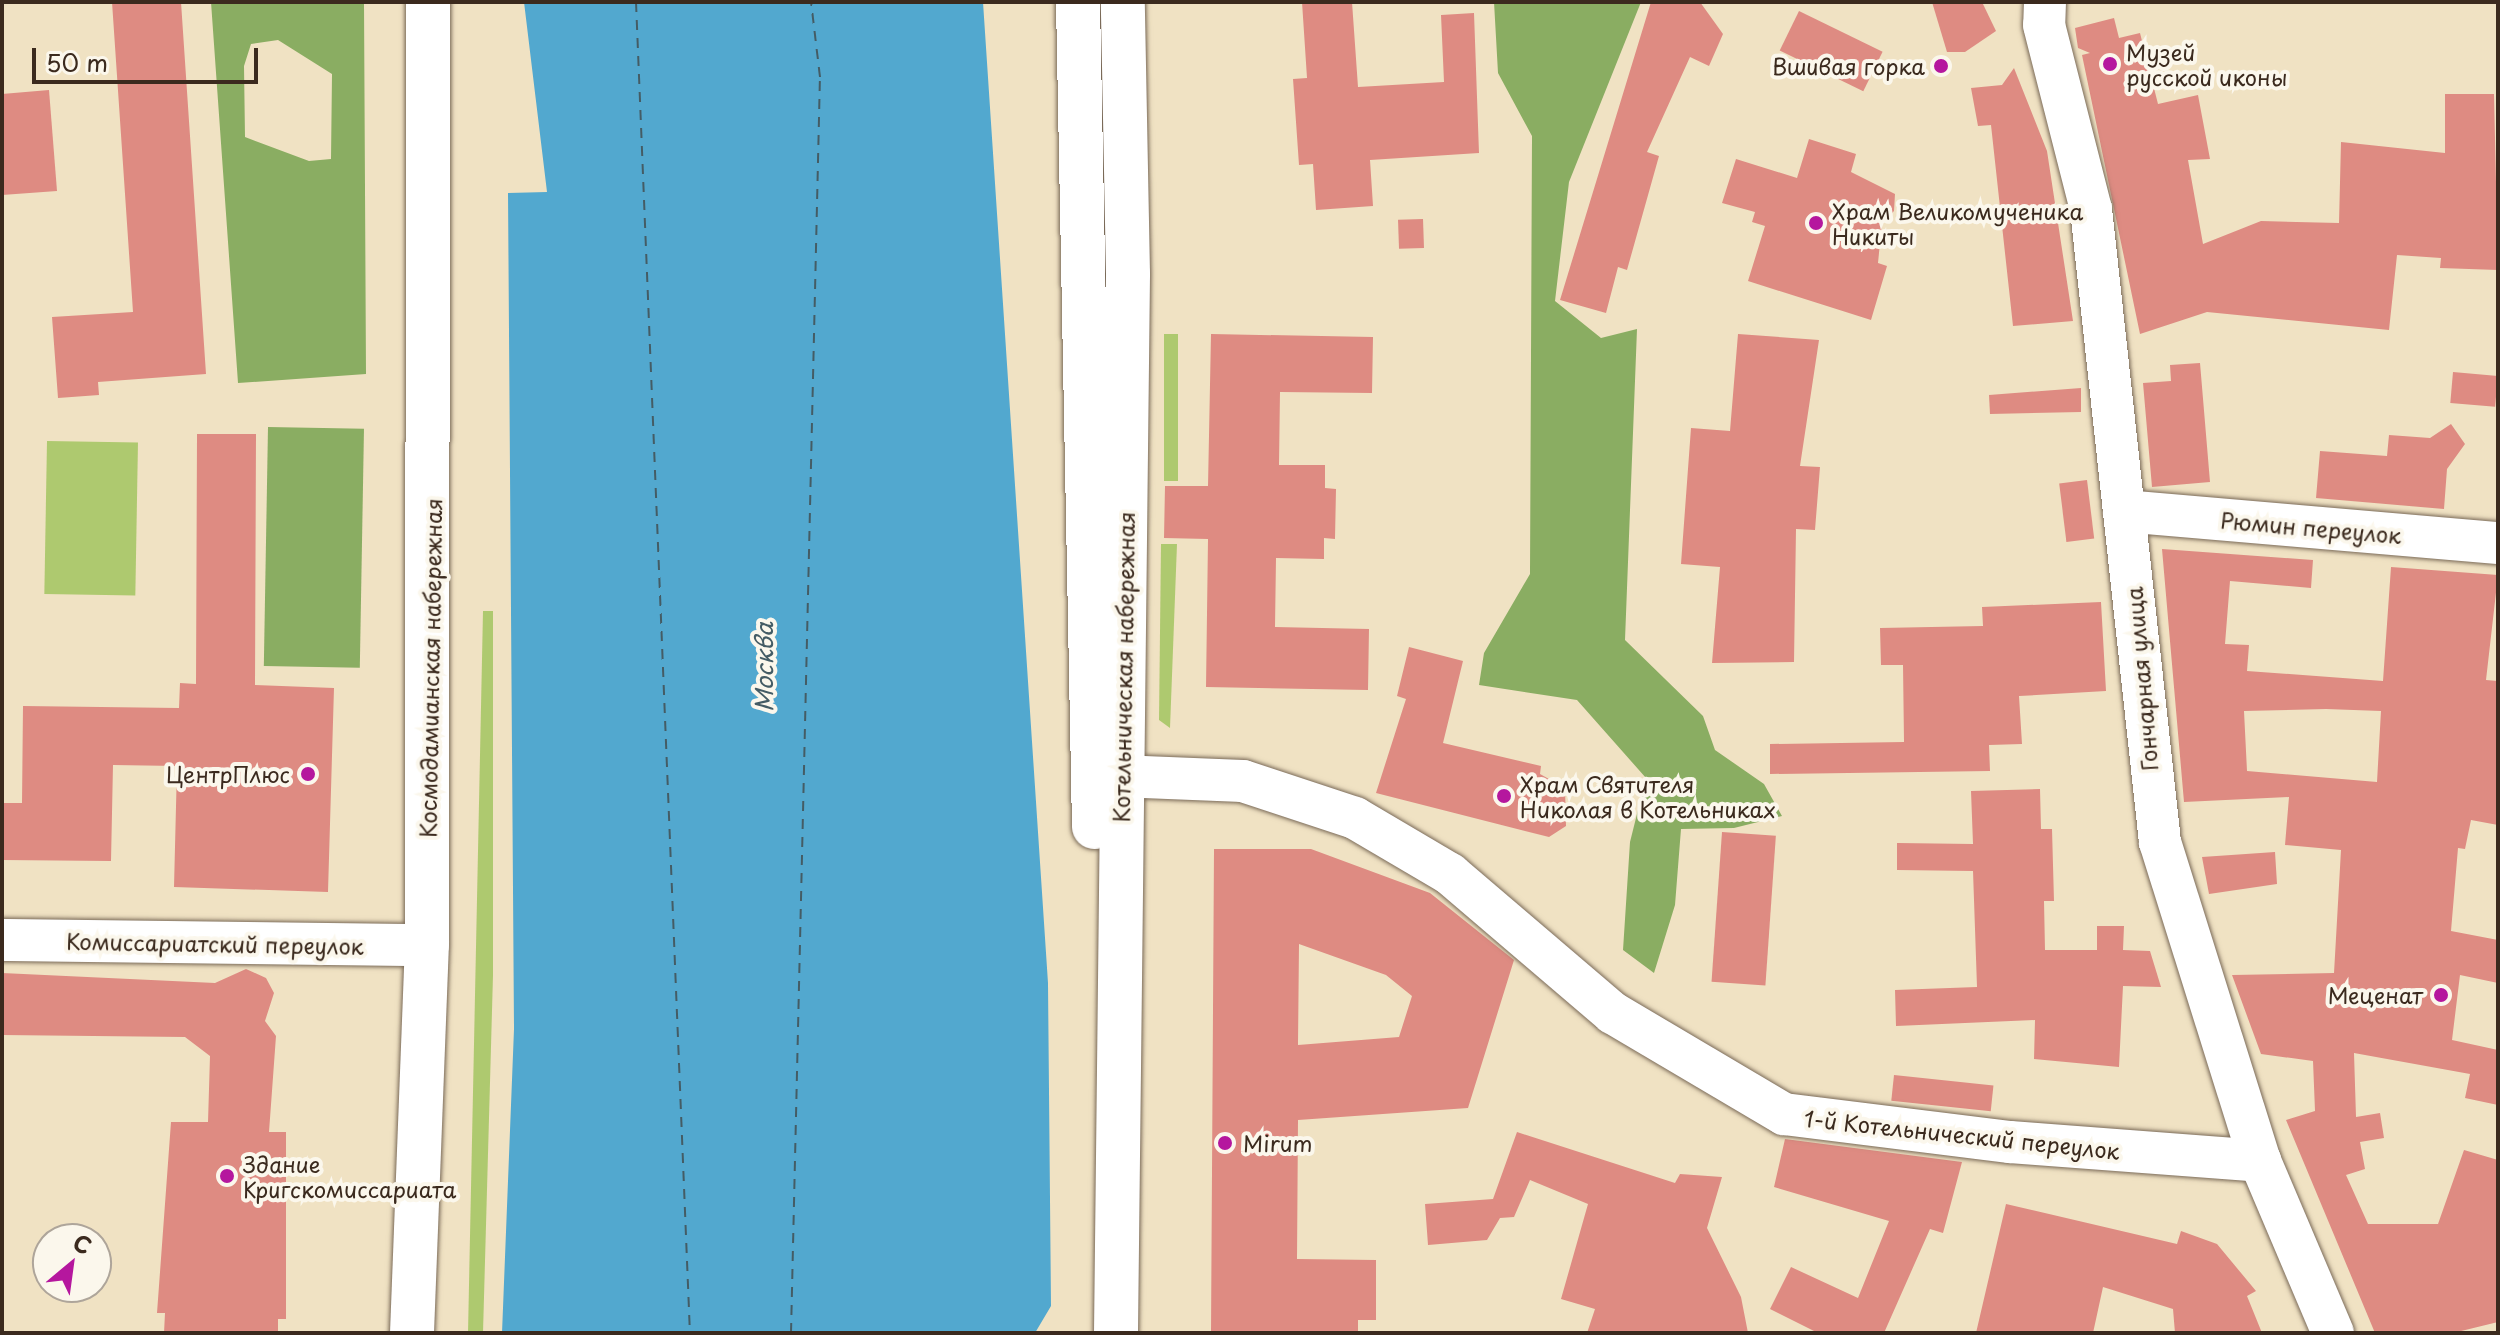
<!DOCTYPE html>
<meta charset="utf-8">
<style>
body{margin:0}
#map{position:relative;width:2500px;height:1335px;overflow:hidden;background:#f0e2c3;font-family:"Playpen Sans",sans-serif}
div>[style]{position:absolute}
.green>*{inset:0;background:#aec96f;transform-origin:0 0}
.forest>*{inset:0;background:#8aad62;transform-origin:0 0}
.water>*{inset:0;background:#52a8cf}
.ferry>*{height:2px;margin-top:-1px;transform-origin:0;background:repeating-linear-gradient(90deg,#445c65 0 10px,transparent 0 18px)}
.building>*{inset:0;background:#de8b82;transform-origin:0 0}
.roads{filter:drop-shadow(0 0 2px #7a6a58) drop-shadow(0 0 2px #7a6a58)}
.minor>*{height:42px;margin:-21px;padding:0 21px;transform-origin:21px;border-radius:21px;background:#fff}
.major>*{height:44px;margin:-22px;padding:0 22px;transform-origin:22px;border-radius:22px;background:#fff}
.dots>*{width:22px;height:22px;translate:-50% -50%;box-sizing:border-box;border:4px solid #fbf7ec;border-radius:50%}
span{translate:-50% -50%;white-space:nowrap;text-align:center;line-height:1.15;-webkit-text-stroke:8px #fbf7ec;paint-order:stroke}
.poi-label{font-size:22px;color:#3b2a1e}
.left{translate:0 -50%;text-align:left}
.right{translate:-100% -50%;text-align:right}
.street-label{font-size:22px;color:#3b2a1e}
.water-label{font-size:24px;color:#445c65;font-style:italic}
.frame{position:absolute;inset:0;border:4px solid #3b2a1e;pointer-events:none}
.north{position:absolute;left:32px;top:1223px;width:80px;height:80px;box-sizing:border-box;background:#fbf7ec;border:2px solid #aea59a;border-radius:50%;rotate:29deg;font-size:22px;font-weight:700;line-height:32px;text-align:center;color:#3b2a1e}
.north::after{content:'';display:block;margin:auto;width:28px;height:36px;background:#b5179e;clip-path:polygon(50% 0,100% 100%,50% 72%,0 100%)}
.scale{position:absolute;left:32px;top:48px;width:226px;height:36px;box-sizing:border-box;border:4px solid #3b2a1e;border-top:0;padding-left:10px;font-size:24px;line-height:28px;white-space:nowrap;color:#3b2a1e;-webkit-text-stroke:6px #fbf7ec;paint-order:stroke}
</style>
<div id="map">
<div class="green">
<div style="left:1164px;top:334px;width:14px;height:147px"></div>
<div style="left:47px;top:441px;width:91px;height:153px;rotate:1deg"></div>
<div style="clip-path:polygon(1161px 544px,1177px 544px,1170px 728px,1159px 720px)"></div>
<div style="clip-path:polygon(483px 611px,493px 611px,493px 975px,483px 1333px,468px 1333px)"></div>
</div>
<div class="forest">
<div style="clip-path:polygon(evenodd,211px 2px,364px 2px,366px 374px,238px 383px,211px 2px,278px 40px,332px 74px,331px 159px,309px 161px,245px 137px,244px 66px,251px 44px,278px 40px)"></div>
<div style="clip-path:polygon(1494px 2px,1641px 2px,1569px 182px,1555px 301px,1601px 338px,1637px 329px,1625px 640px,1703px 716px,1715px 750px,1764px 784px,1782px 816px,1734px 828px,1681px 829px,1675px 905px,1654px 973px,1623px 950px,1630px 842px,1646px 778px,1577px 700px,1479px 685px,1484px 653px,1530px 574px,1532px 136px,1498px 73px)"></div>
<div style="left:268px;top:427px;width:96px;height:239px;rotate:1deg"></div>
</div>
<div class="water">
<div style="clip-path:polygon(524px 2px,983px 2px,1048px 983px,1051px 1306px,1035px 1333px,502px 1333px,514px 1029px,508px 193px,547px 192px)"></div>
</div>
<div class="ferry">
<div style="left:636px;top:2px;width:1332px;rotate:87.68deg"></div>
<div style="left:791px;top:1333px;width:1256px;rotate:-88.68deg"></div>
<div style="left:820px;top:77px;width:76px;rotate:-96.8deg"></div>
</div>
<div class="building">
<div style="clip-path:polygon(112px 2px,181px 2px,206px 374px,98px 382px,99px 395px,58px 398px,52px 317px,133px 312px)"></div>
<div style="clip-path:polygon(1302px 2px,1352px 2px,1358px 87px,1444px 82px,1441px 15px,1474px 13px,1479px 153px,1370px 160px,1373px 206px,1316px 210px,1313px 164px,1299px 165px,1293px 79px,1307px 78px)"></div>
<div style="clip-path:polygon(1651px 2px,1700px 2px,1723px 34px,1709px 66px,1690px 57px,1647px 152px,1659px 156px,1627px 270px,1618px 267px,1606px 313px,1560px 300px)"></div>
<div style="clip-path:polygon(1932px 2px,1982px 2px,1996px 31px,1965px 52px,1947px 52px)"></div>
<div style="left:1799px;top:11px;width:93px;height:44px;rotate:26deg"></div>
<div style="clip-path:polygon(2114px 18px,2119px 38px,2140px 33px,2158px 104px,2198px 95px,2210px 159px,2188px 160px,2203px 244px,2261px 221px,2339px 223px,2341px 142px,2445px 153px,2445px 94px,2494px 94px,2498px 270px,2440px 268px,2441px 258px,2397px 255px,2389px 330px,2207px 312px,2140px 334px,2082px 55px,2090px 53px,2078px 48px,2075px 28px)"></div>
<div style="clip-path:polygon(2014px 68px,2047px 151px,2073px 321px,2013px 326px,1991px 125px,1978px 126px,1971px 88px,2002px 85px)"></div>
<div style="clip-path:polygon(49px 90px,57px 191px,2px 195px,2px 94px)"></div>
<div style="clip-path:polygon(1809px 139px,1856px 154px,1851px 172px,1895px 194px,1894px 211px,1882px 223px,1878px 263px,1887px 266px,1871px 320px,1748px 281px,1765px 226px,1752px 222px,1755px 212px,1722px 203px,1736px 159px,1797px 178px)"></div>
<div style="left:1423px;top:219px;width:29px;height:25px;rotate:88deg"></div>
<div style="clip-path:polygon(1211px 334px,1373px 337px,1372px 393px,1280px 392px,1279px 465px,1325px 465px,1325px 488px,1336px 489px,1335px 539px,1324px 538px,1324px 559px,1276px 558px,1275px 627px,1369px 629px,1368px 690px,1206px 687px,1208px 539px,1164px 538px,1165px 486px,1208px 486px)"></div>
<div style="clip-path:polygon(1738px 334px,1819px 340px,1800px 466px,1820px 467px,1815px 530px,1796px 529px,1794px 662px,1712px 663px,1720px 567px,1681px 564px,1691px 428px,1730px 431px)"></div>
<div style="clip-path:polygon(2200px 363px,2210px 482px,2152px 487px,2143px 383px,2171px 381px,2170px 365px)"></div>
<div style="left:2453px;top:372px;width:45px;height:31px;rotate:5deg"></div>
<div style="clip-path:polygon(2081px 388px,2081px 412px,1990px 414px,1989px 395px)"></div>
<div style="clip-path:polygon(2451px 424px,2465px 444px,2447px 469px,2444px 509px,2316px 498px,2320px 451px,2387px 456px,2389px 435px,2430px 438px)"></div>
<div style="clip-path:polygon(197px 434px,256px 434px,255px 685px,334px 688px,328px 892px,174px 887px,177px 766px,113px 765px,111px 861px,2px 860px,2px 803px,22px 803px,23px 706px,179px 708px,180px 683px,196px 684px)"></div>
<div style="left:2087px;top:480px;width:59px;height:28px;rotate:83deg"></div>
<div style="clip-path:polygon(evenodd,2162px 549px,2313px 560px,2311px 588px,2230px 581px,2225px 644px,2249px 645px,2247px 671px,2383px 681px,2391px 567px,2498px 575px,2486px 680px,2498px 681px,2498px 825px,2471px 820px,2465px 849px,2458px 848px,2451px 931px,2498px 940px,2498px 983px,2460px 975px,2452px 1040px,2498px 1050px,2498px 1105px,2465px 1098px,2470px 1074px,2354px 1053px,2356px 1117px,2380px 1113px,2384px 1138px,2360px 1142px,2365px 1169px,2346px 1175px,2368px 1224px,2438px 1224px,2464px 1150px,2498px 1160px,2498px 1322px,2453px 1333px,2375px 1333px,2286px 1120px,2315px 1111px,2313px 1061px,2261px 1054px,2232px 975px,2334px 973px,2341px 850px,2285px 845px,2289px 797px,2184px 802px,2162px 549px,2326px 709px,2381px 711px,2377px 782px,2247px 771px,2244px 711px,2326px 709px)"></div>
<div style="clip-path:polygon(2101px 602px,2106px 691px,2019px 696px,2022px 744px,1989px 745px,1990px 771px,1770px 774px,1770px 744px,1904px 742px,1903px 665px,1881px 665px,1880px 628px,1983px 626px,1982px 607px)"></div>
<div style="clip-path:polygon(1409px 647px,1463px 661px,1443px 743px,1541px 766px,1540px 774px,1565px 788px,1566px 826px,1549px 837px,1376px 793px,1406px 699px,1397px 696px)"></div>
<div style="clip-path:polygon(2040px 789px,2041px 829px,2052px 829px,2054px 901px,2044px 901px,2045px 950px,2097px 950px,2097px 926px,2124px 926px,2123px 950px,2150px 951px,2161px 987px,2123px 986px,2119px 1067px,2034px 1059px,2035px 1020px,1896px 1026px,1895px 990px,1977px 987px,1973px 871px,1897px 870px,1897px 843px,1973px 844px,1971px 791px)"></div>
<div style="left:1722px;top:832px;width:54px;height:150px;rotate:4deg"></div>
<div style="clip-path:polygon(evenodd,1214px 849px,1311px 849px,1430px 893px,1514px 960px,1468px 1108px,1298px 1120px,1297px 1259px,1376px 1260px,1376px 1320px,1358px 1320px,1358px 1333px,1211px 1333px,1214px 849px,1299px 944px,1386px 975px,1412px 996px,1399px 1037px,1298px 1045px,1299px 944px)"></div>
<div style="clip-path:polygon(2275px 852px,2277px 884px,2209px 894px,2202px 857px)"></div>
<div style="clip-path:polygon(246px 969px,266px 978px,274px 993px,265px 1021px,276px 1036px,269px 1132px,286px 1132px,286px 1319px,278px 1319px,278px 1333px,164px 1333px,165px 1313px,157px 1313px,171px 1122px,208px 1122px,210px 1056px,185px 1037px,2px 1035px,2px 973px,215px 983px)"></div>
<div style="left:1894px;top:1075px;width:100px;height:26px;rotate:6deg"></div>
<div style="clip-path:polygon(1517px 1132px,1675px 1183px,1680px 1174px,1722px 1177px,1707px 1228px,1741px 1297px,1748px 1333px,1587px 1333px,1595px 1309px,1561px 1299px,1588px 1204px,1530px 1180px,1514px 1217px,1500px 1218px,1487px 1240px,1428px 1245px,1425px 1204px,1493px 1199px)"></div>
<div style="clip-path:polygon(1785px 1139px,1962px 1162px,1943px 1233px,1930px 1229px,1884px 1333px,1818px 1333px,1770px 1309px,1791px 1267px,1858px 1298px,1889px 1221px,1774px 1187px)"></div>
<div style="clip-path:polygon(2006px 1204px,2177px 1244px,2181px 1231px,2217px 1244px,2256px 1291px,2247px 1296px,2262px 1333px,2175px 1333px,2173px 1309px,2103px 1287px,2093px 1333px,1976px 1333px)"></div>
</div>
<div class="roads">
<div class="minor">
<div style="left:2045px;top:2px;width:23px;rotate:92deg"></div>
<div style="left:2044px;top:25px;width:190px;rotate:75.7deg"></div>
<div style="left:2091px;top:209px;width:637px;rotate:83.78deg"></div>
<div style="left:2160px;top:842px;width:334px;rotate:72.6deg"></div>
<div style="left:2260px;top:1161px;width:187px;rotate:67deg"></div>
<div style="left:2124px;top:511px;width:375px;rotate:4.9deg"></div>
<div style="left:1094px;top:775px;width:149px;rotate:2.3deg"></div>
<div style="left:1243px;top:781px;width:118px;rotate:18.3deg"></div>
<div style="left:1355px;top:818px;width:110px;rotate:30.5deg"></div>
<div style="left:1450px;top:874px;width:214px;rotate:40.5deg"></div>
<div style="left:1613px;top:1013px;width:199px;rotate:30.6deg"></div>
<div style="left:1784px;top:1114px;width:228px;rotate:7.1deg"></div>
<div style="left:2010px;top:1142px;width:251px;rotate:4.3deg"></div>
<div style="left:2px;top:940px;width:425px;rotate:0.7deg"></div>
</div>
<div class="major">
<div style="left:1078px;top:2px;width:825px;rotate:88.89deg"></div>
<div style="left:412px;top:1333px;width:388px;rotate:-87.8deg"></div>
<div style="left:427px;top:945px;width:943px;rotate:-89.94deg"></div>
<div style="left:1116px;top:1333px;width:1059px;rotate:-89.35deg"></div>
<div style="left:1128px;top:274px;width:272px;rotate:-91.1deg"></div>
</div>
</div>
<div class="dots">
<div style="left:2110px;top:64px;background:#b5179e"></div>
<div style="left:1941px;top:66px;background:#b5179e"></div>
<div style="left:1816px;top:223px;background:#b5179e"></div>
<div style="left:308px;top:774px;background:#b5179e"></div>
<div style="left:1504px;top:796px;background:#b5179e"></div>
<div style="left:2441px;top:995px;background:#b5179e"></div>
<div style="left:1225px;top:1143px;background:#b5179e"></div>
<div style="left:227px;top:1176px;background:#b5179e"></div>
</div>
<div class="poi-label">
<span class="left" style="left:2126px;top:64px">Музей<br>русской иконы</span>
<span class="right" style="left:1925px;top:66px">Вшивая горка</span>
<span class="left" style="left:1832px;top:223px">Храм Великомученика<br>Никиты</span>
<span class="right" style="left:290px;top:774px">ЦентрПлюс</span>
<span class="left" style="left:1520px;top:796px">Храм Святителя<br>Николая в Котельниках</span>
<span class="right" style="left:2423px;top:995px">Меценат</span>
<span class="left" style="left:1243px;top:1143px">Mirum</span>
<span class="left" style="left:243px;top:1176px">Здание<br>Кригскомиссариата</span>
</div>
<div class="street-label">
<span style="left:2311px;top:527px;rotate:5deg">Рюмин переулок</span>
<span style="left:1123px;top:667px;rotate:-89deg">Котельническая набережная</span>
<span style="left:430px;top:668px;rotate:-89deg">Космодамианская набережная</span>
<span style="left:2141px;top:679px;rotate:-95deg">Гончарная улица</span>
<span style="left:215px;top:943px;rotate:1deg">Комиссариатский переулок</span>
<span style="left:1962px;top:1134px;rotate:6deg">1-й Котельнический переулок</span>
</div>
<div class="water-label">
<span style="left:764px;top:667px;rotate:-90deg">Москва</span>
</div>
<div class="frame"></div>
<div class="north">С</div>
<div class="scale">50 m</div>
</div>
